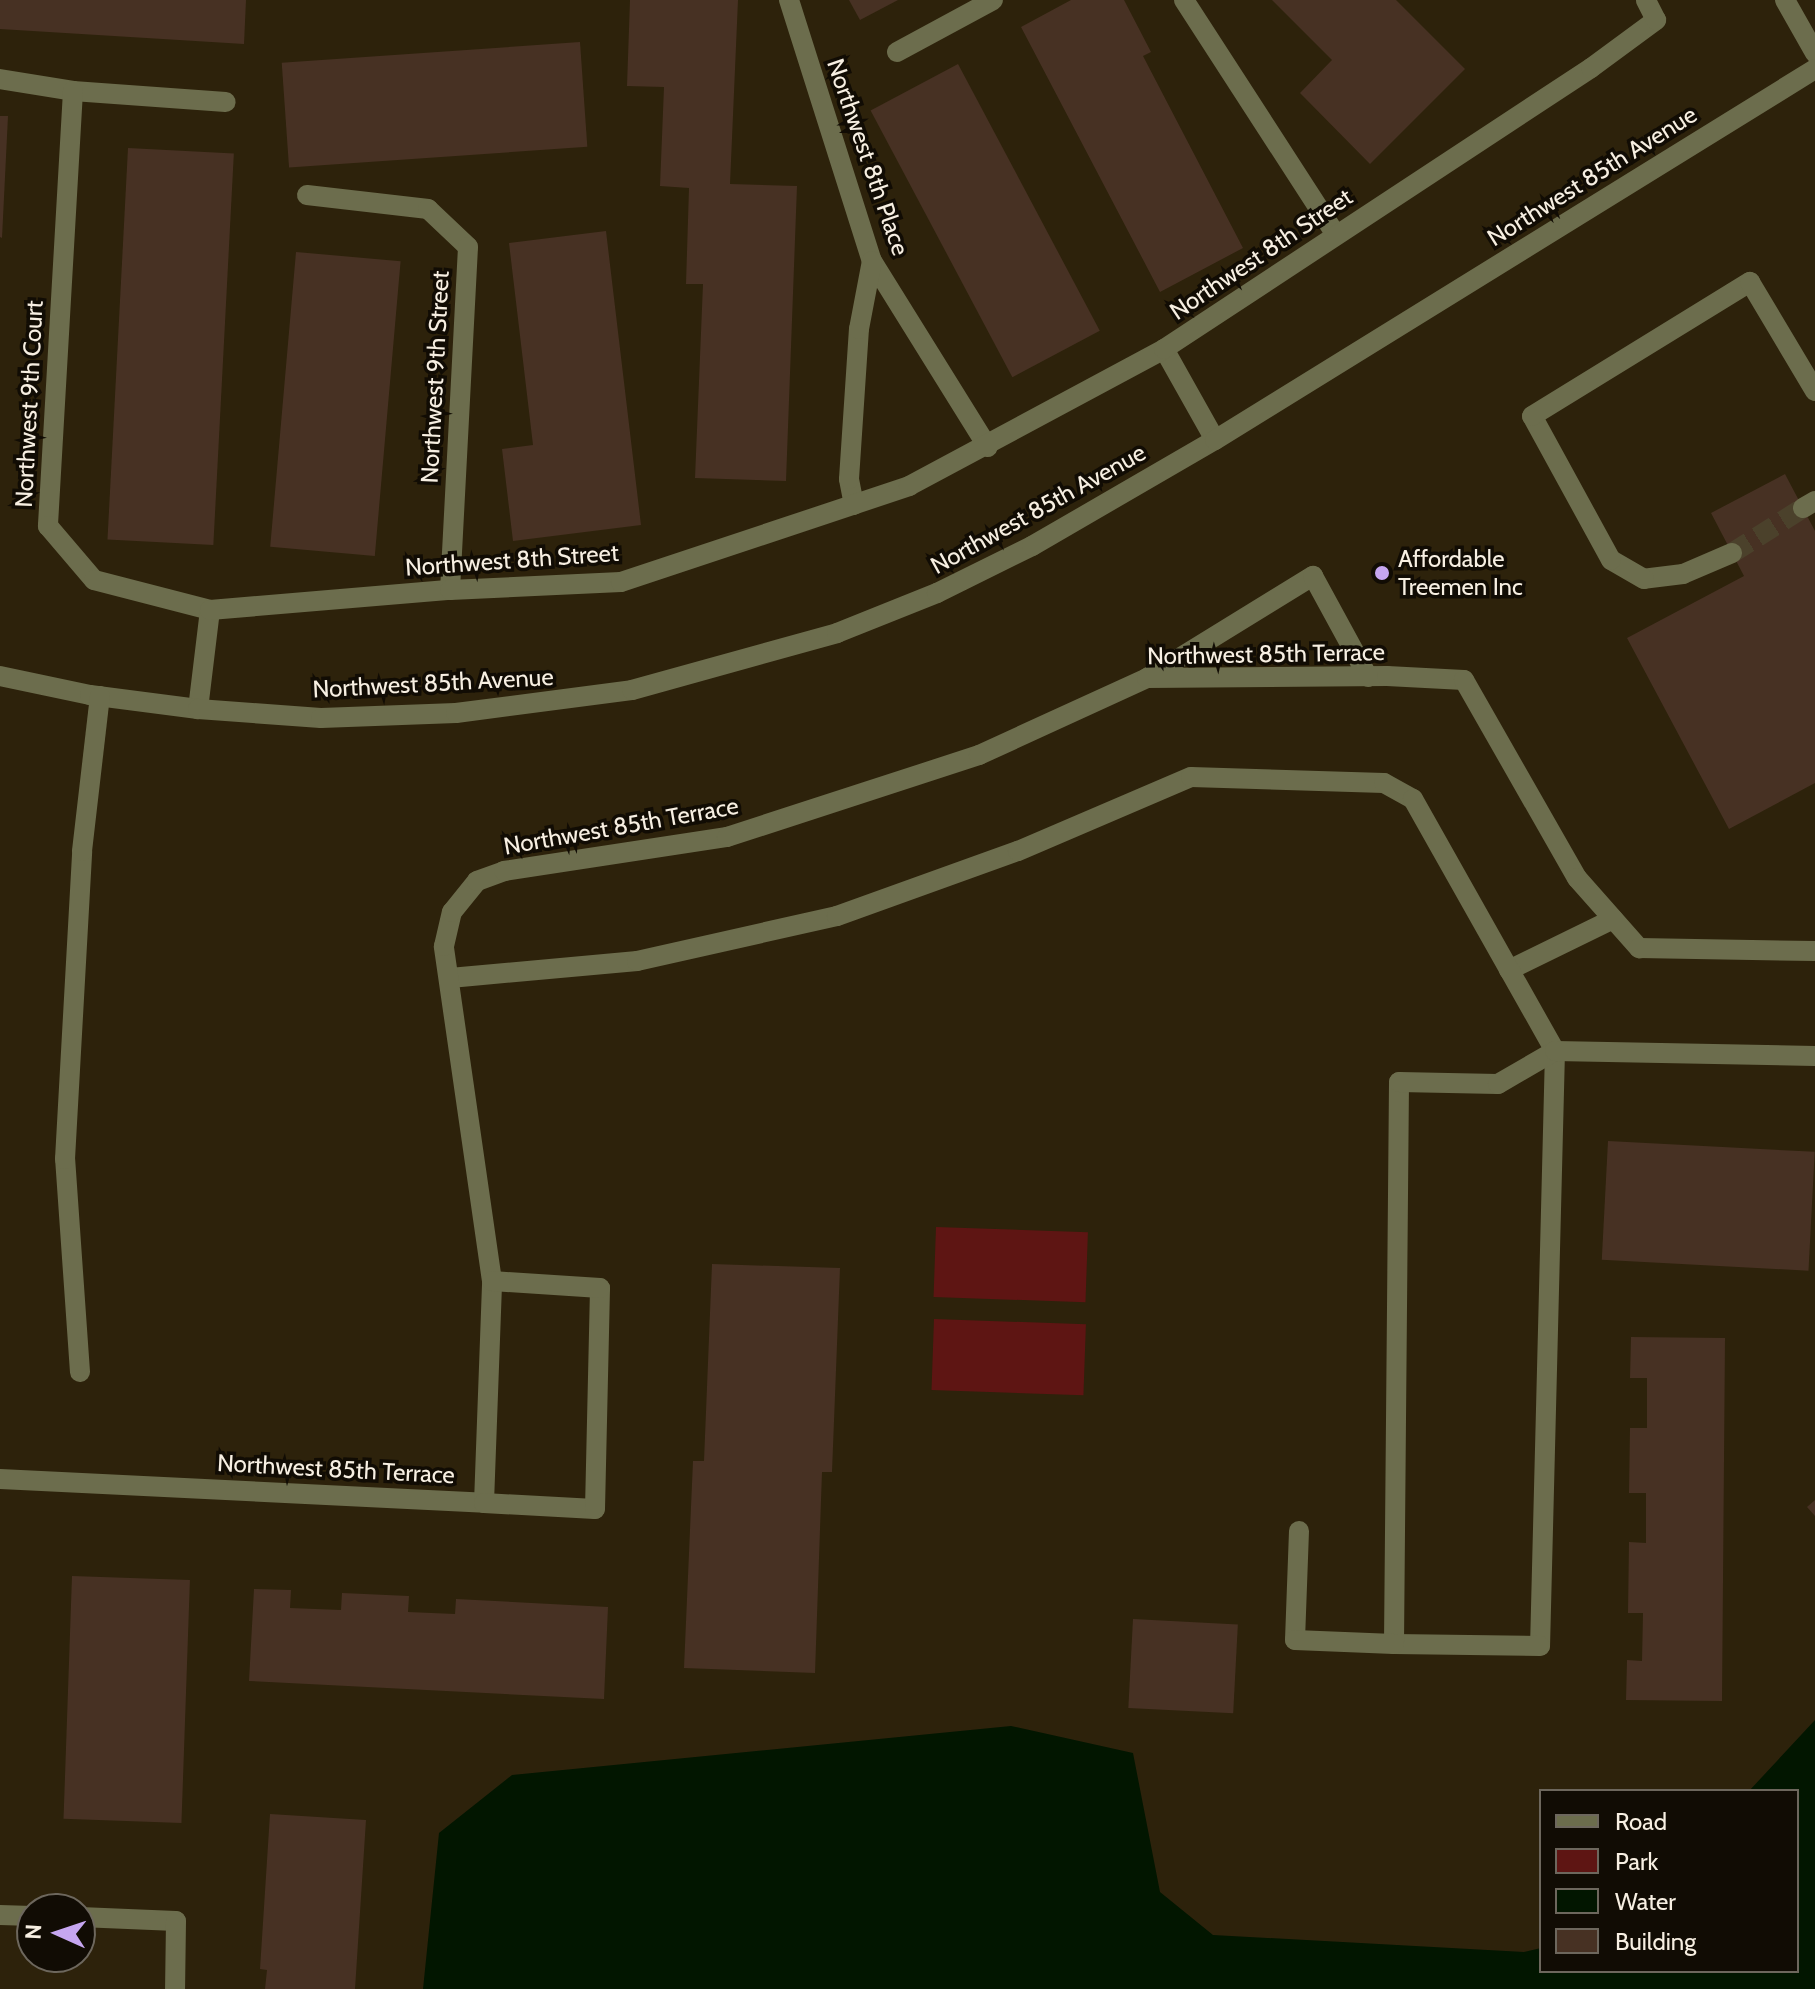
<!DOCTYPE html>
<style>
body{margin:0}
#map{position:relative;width:1815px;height:1989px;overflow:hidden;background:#2d220b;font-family:Cabin,sans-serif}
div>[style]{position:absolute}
.green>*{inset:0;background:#5e1513;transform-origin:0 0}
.water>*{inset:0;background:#021600}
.building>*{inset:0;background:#473123;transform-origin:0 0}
.minor-tunnel>*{height:20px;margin-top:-10px;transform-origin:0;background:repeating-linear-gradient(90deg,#4b412b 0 20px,transparent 0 30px)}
.minor>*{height:20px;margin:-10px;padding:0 10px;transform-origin:10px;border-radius:10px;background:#6c6d4d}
.dots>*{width:22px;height:22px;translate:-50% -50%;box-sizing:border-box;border:4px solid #110c04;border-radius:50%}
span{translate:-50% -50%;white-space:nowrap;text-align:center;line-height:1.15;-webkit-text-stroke:7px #110c04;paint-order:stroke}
.street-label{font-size:24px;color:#f7efe2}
.poi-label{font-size:24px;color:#f7efe2}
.left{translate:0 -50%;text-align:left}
.legend{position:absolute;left:1539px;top:1789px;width:260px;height:184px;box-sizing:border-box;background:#110c04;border:2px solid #6d675d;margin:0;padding:10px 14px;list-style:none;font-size:24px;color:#f7efe2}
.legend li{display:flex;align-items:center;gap:16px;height:40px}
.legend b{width:40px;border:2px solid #6d675d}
.north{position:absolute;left:16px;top:1893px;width:80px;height:80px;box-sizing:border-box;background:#110c04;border:2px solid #6d675d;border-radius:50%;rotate:273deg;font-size:22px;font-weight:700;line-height:32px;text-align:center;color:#f7efe2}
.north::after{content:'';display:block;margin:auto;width:28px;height:36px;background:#c6a6f0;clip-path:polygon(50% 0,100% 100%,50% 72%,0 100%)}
</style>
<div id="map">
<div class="green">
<div style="left:936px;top:1227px;width:152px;height:70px;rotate:2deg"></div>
<div style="left:934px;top:1319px;width:152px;height:71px;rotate:2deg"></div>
</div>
<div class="water">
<div style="clip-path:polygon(1815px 1720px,1815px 1989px,423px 1989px,439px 1833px,512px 1775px,1011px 1726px,1133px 1753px,1160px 1892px,1213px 1935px,1524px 1952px,1541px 1948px,1541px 1971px,1797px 1971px,1797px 1791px,1749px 1791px)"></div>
</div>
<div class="building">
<div style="clip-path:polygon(0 0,246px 0,244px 44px,0 29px)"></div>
<div style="clip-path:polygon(630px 0,738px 0,730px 184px,797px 186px,786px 481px,695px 478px,703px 284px,686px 284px,689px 188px,660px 186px,664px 87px,627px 86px)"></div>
<div style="clip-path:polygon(849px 0,898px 0,860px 20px)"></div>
<div style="clip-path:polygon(1071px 0,1124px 0,1151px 52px,1143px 56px,1243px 248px,1160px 292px,1021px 27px)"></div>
<div style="clip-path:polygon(1272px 0,1396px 0,1465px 69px,1370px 164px,1300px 93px,1332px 60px)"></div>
<div style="left:580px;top:42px;width:105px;height:299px;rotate:86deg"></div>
<div style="left:958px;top:64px;width:302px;height:99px;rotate:62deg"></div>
<div style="clip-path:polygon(0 116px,8px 116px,2px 238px,0 237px)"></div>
<div style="left:128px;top:148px;width:106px;height:392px;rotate:3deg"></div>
<div style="clip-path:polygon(606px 231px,641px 525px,513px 541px,502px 449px,533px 445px,509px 243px)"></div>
<div style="left:296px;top:252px;width:105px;height:296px;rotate:5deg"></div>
<div style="clip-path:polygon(1785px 474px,1815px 531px,1815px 783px,1729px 829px,1627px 638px,1744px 576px,1711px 513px)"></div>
<div style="left:1608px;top:1141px;width:207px;height:119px;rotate:3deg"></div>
<div style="clip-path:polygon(712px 1264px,840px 1268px,832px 1472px,822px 1472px,815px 1673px,684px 1668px,693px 1461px,704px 1461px)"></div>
<div style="clip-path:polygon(1631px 1337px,1725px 1338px,1722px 1701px,1626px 1700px,1627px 1660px,1642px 1661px,1643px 1613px,1628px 1613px,1629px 1542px,1646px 1543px,1646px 1493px,1629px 1493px,1630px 1428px,1647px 1428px,1647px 1378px,1630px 1378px)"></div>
<div style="clip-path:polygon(1815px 1500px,1815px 1516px,1807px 1507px)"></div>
<div style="left:72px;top:1576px;width:118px;height:243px;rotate:2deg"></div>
<div style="clip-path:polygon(254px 1589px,291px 1590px,290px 1608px,341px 1610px,342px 1593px,409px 1596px,408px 1612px,455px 1614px,456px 1599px,608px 1607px,604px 1699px,249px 1681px)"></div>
<div style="left:1133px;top:1619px;width:105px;height:89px;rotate:3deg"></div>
<div style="clip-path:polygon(270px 1814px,366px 1820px,355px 1989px,265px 1989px,267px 1970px,260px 1969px)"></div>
</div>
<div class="minor-tunnel">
<div style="left:1732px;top:553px;width:84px;rotate:-32.4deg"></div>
</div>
<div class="minor">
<div style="left:789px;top:0;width:274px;rotate:72.4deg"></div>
<div style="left:872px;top:261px;width:219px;rotate:58.1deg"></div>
<div style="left:1184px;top:0;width:280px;rotate:57.1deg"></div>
<div style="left:1785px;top:0;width:61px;rotate:60.5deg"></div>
<div style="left:897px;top:52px;width:109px;rotate:-28.4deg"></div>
<div style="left:0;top:79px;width:74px;rotate:9.3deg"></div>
<div style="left:73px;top:91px;width:153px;rotate:4.1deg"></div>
<div style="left:73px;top:91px;width:436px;rotate:93.3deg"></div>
<div style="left:48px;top:526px;width:71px;rotate:49.6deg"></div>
<div style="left:94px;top:580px;width:120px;rotate:14.5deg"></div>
<div style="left:210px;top:610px;width:100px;rotate:96.9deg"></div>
<div style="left:307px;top:195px;width:122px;rotate:6.6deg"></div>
<div style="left:428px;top:209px;width:55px;rotate:43.5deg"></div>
<div style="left:468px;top:247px;width:343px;rotate:93deg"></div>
<div style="left:1164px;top:349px;width:104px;rotate:60.7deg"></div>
<div style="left:854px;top:505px;width:26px;rotate:-101deg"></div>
<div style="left:849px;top:479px;width:150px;rotate:-86.2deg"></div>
<div style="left:859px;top:329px;width:69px;rotate:-79.2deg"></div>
<div style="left:1803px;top:508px;width:14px;rotate:-30deg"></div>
<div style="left:1732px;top:553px;width:53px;rotate:156.8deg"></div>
<div style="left:1683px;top:574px;width:39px;rotate:173deg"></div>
<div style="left:1644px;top:579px;width:38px;rotate:-150deg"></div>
<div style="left:1611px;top:560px;width:164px;rotate:-118.7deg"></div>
<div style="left:1532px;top:416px;width:256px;rotate:-31.6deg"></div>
<div style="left:1750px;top:282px;width:127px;rotate:59.2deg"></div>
<div style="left:210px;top:610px;width:241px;rotate:-4.8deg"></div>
<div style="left:450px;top:590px;width:171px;rotate:-2.7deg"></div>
<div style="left:621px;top:582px;width:304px;rotate:-18.4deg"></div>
<div style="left:909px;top:486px;width:289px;rotate:-28.2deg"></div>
<div style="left:1164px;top:349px;width:511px;rotate:-33.35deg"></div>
<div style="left:1591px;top:68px;width:81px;rotate:-36.4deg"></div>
<div style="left:1656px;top:20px;width:22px;rotate:-117deg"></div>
<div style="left:0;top:676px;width:92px;rotate:11.9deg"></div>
<div style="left:90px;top:695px;width:109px;rotate:7.4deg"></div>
<div style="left:198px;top:709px;width:123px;rotate:4.2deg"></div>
<div style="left:321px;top:718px;width:135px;rotate:-2.1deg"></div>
<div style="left:456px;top:713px;width:177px;rotate:-7.4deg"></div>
<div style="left:632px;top:690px;width:213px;rotate:-15.5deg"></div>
<div style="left:837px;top:633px;width:108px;rotate:-21.8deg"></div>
<div style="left:937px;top:593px;width:106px;rotate:-26.3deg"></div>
<div style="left:1032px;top:546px;width:211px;rotate:-30.1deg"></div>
<div style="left:1215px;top:440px;width:705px;rotate:-31.73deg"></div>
<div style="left:1147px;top:678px;width:195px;rotate:-31.6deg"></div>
<div style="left:1313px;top:576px;width:115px;rotate:61.4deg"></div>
<div style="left:1509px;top:970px;width:116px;rotate:-26.1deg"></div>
<div style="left:450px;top:978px;width:188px;rotate:-5.2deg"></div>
<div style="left:637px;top:961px;width:205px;rotate:-12.7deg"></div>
<div style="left:837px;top:916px;width:192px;rotate:-19.8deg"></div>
<div style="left:1018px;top:851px;width:188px;rotate:-23.2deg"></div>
<div style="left:1191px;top:777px;width:193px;rotate:1.8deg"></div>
<div style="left:1384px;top:783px;width:33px;rotate:29deg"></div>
<div style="left:1413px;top:799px;width:289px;rotate:60.6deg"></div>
<div style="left:1555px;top:1051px;width:595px;rotate:91.44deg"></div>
<div style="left:1540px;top:1646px;width:146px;rotate:-179.2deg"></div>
<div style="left:1394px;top:1644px;width:562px;rotate:-89.49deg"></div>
<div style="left:1399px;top:1082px;width:99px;rotate:1.2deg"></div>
<div style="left:1498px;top:1084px;width:66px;rotate:-30.1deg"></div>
<div style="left:1555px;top:1051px;width:260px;rotate:1.1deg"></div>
<div style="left:80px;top:1372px;width:214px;rotate:-94deg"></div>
<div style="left:65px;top:1159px;width:308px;rotate:-86.8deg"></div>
<div style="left:82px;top:851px;width:156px;rotate:-83.4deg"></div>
<div style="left:0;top:1479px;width:485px;rotate:2.8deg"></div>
<div style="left:484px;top:1503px;width:222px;rotate:-87.9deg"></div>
<div style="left:492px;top:1281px;width:338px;rotate:-98.2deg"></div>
<div style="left:444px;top:946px;width:35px;rotate:-77deg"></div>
<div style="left:452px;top:912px;width:40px;rotate:-51deg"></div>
<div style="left:477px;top:881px;width:29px;rotate:-20deg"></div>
<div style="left:504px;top:871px;width:226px;rotate:-8.7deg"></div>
<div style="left:727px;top:837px;width:265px;rotate:-18deg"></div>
<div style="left:979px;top:755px;width:185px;rotate:-24.6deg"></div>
<div style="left:1147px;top:678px;width:240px;rotate:-0.5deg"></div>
<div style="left:1387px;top:676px;width:77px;rotate:3deg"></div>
<div style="left:1464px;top:680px;width:228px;rotate:60.3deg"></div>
<div style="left:1577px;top:878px;width:94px;rotate:48.5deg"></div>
<div style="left:1639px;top:948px;width:176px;rotate:1deg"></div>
<div style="left:484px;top:1503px;width:111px;rotate:3.1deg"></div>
<div style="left:595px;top:1509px;width:221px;rotate:-88.7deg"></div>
<div style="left:600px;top:1288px;width:108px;rotate:-176.3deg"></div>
<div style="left:1299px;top:1531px;width:109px;rotate:92.1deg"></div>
<div style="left:1295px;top:1640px;width:99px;rotate:2.3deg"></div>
<div style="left:0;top:1915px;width:32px;rotate:2deg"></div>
<div style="left:80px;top:1917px;width:96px;rotate:2.4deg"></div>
<div style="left:176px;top:1921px;width:68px;rotate:90.8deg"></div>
</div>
<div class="dots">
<div style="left:1382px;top:573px;background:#c6a6f0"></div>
</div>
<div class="street-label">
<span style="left:868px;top:157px;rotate:71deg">Northwest 8th Place</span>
<span style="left:1592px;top:176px;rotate:-32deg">Northwest 85th Avenue</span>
<span style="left:1261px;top:254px;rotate:-34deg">Northwest 8th Street</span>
<span style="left:435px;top:377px;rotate:-87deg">Northwest 9th Street</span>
<span style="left:29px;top:404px;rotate:-87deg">Northwest 9th Court</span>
<span style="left:1038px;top:509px;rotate:-29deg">Northwest 85th Avenue</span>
<span style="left:512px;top:560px;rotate:-4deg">Northwest 8th Street</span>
<span style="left:1266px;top:654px;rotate:-1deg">Northwest 85th Terrace</span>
<span style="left:433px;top:683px;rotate:-3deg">Northwest 85th Avenue</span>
<span style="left:621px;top:826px;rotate:-10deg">Northwest 85th Terrace</span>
<span style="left:336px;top:1469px;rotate:3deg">Northwest 85th Terrace</span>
</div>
<div class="poi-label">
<span class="left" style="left:1398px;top:573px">Affordable<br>Treemen Inc</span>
</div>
<ul class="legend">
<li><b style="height:10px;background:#6c6d4d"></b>Road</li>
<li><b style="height:22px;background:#5e1513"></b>Park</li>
<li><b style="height:22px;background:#021600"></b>Water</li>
<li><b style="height:22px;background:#473123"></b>Building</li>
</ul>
<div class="north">N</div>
</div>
